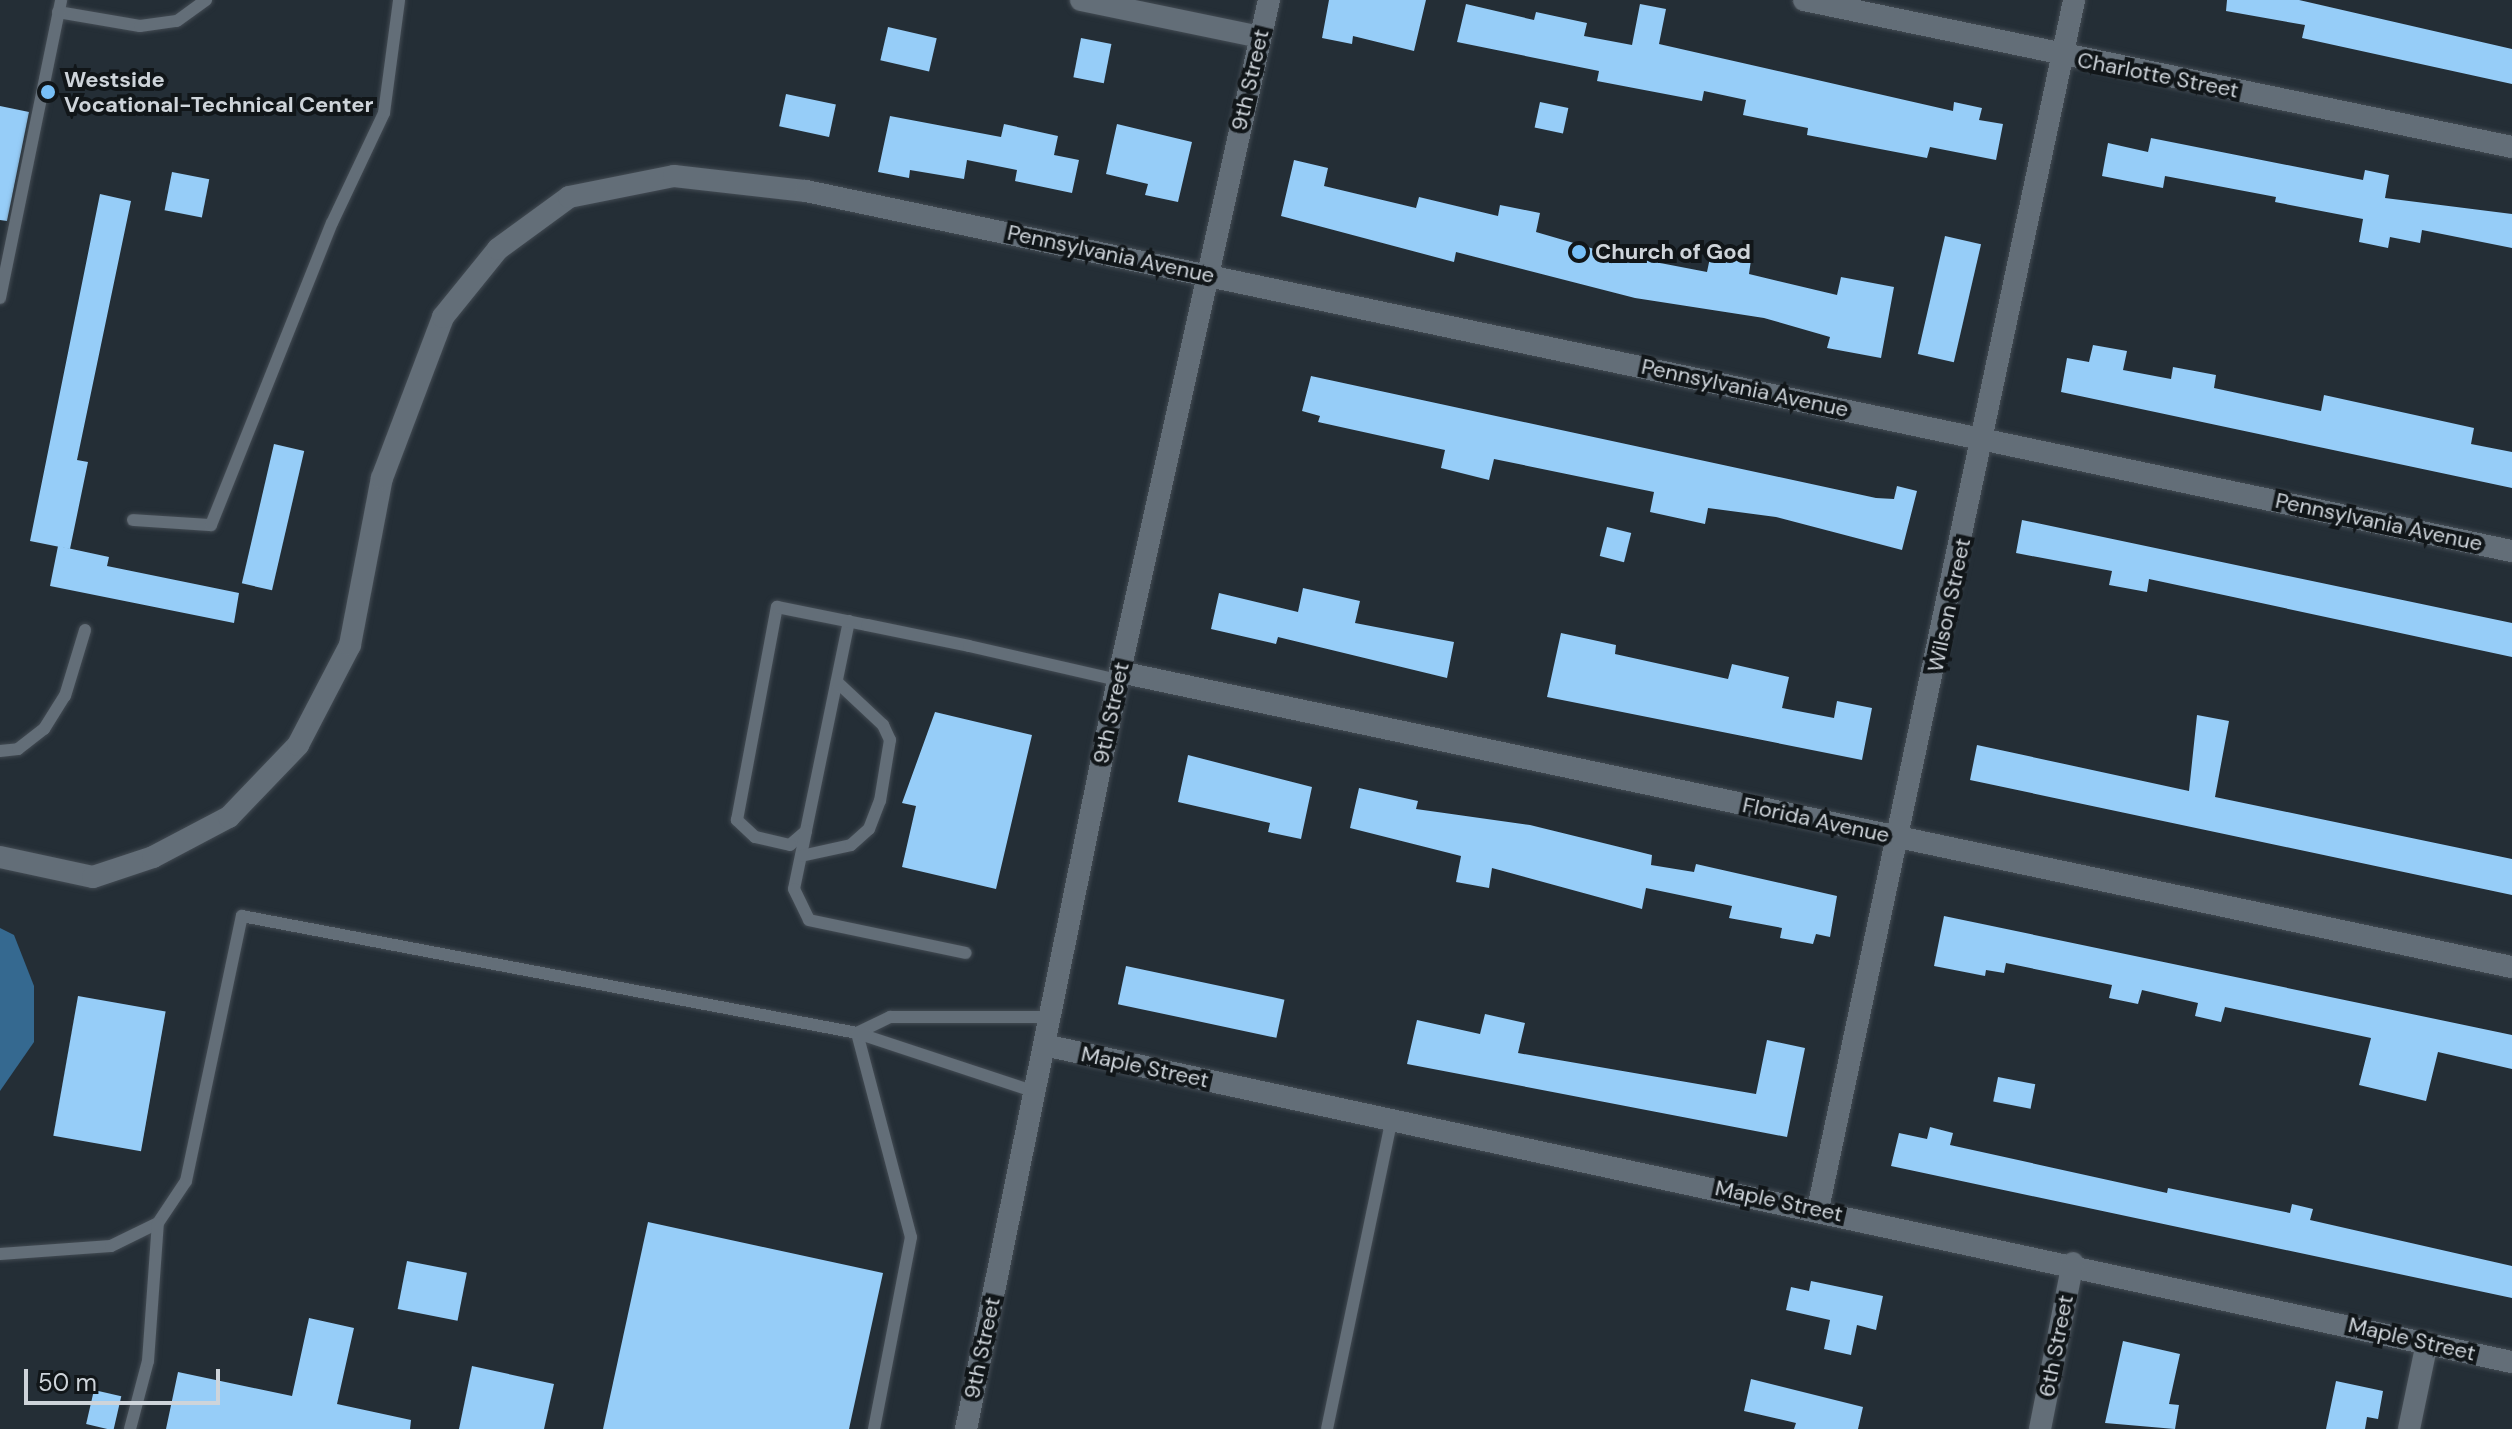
<!DOCTYPE html>
<style>
body{margin:0}
#map{position:relative;width:2512px;height:1429px;overflow:hidden;background:#242e36;font-family:"DM Sans",sans-serif}
div>[style]{position:absolute}
.water>*{inset:0;background:#356990}
.building>*{inset:0;background:#96cdf8;transform-origin:0 0}
.roads{filter:drop-shadow(0 0 2px #434b53) drop-shadow(0 0 2px #434b53)}
.service>*{height:12px;margin:-6px;padding:0 6px;transform-origin:6px;border-radius:6px;background:#636e78}
.minor>*{height:22px;margin:-11px;padding:0 11px;transform-origin:11px;border-radius:11px;background:#636e78}
.tertiary>*{height:22px;margin:-11px;padding:0 11px;transform-origin:11px;border-radius:11px;background:#636e78}
.dots>*{width:22px;height:22px;translate:-50% -50%;box-sizing:border-box;border:4px solid #111619;border-radius:50%}
span{translate:-50% -50%;white-space:nowrap;text-align:center;line-height:1.15;-webkit-text-stroke:8px #111619;paint-order:stroke}
.street-label{font-size:22px;color:#ced4da}
.poi-label{font-size:22px;color:#ced4da;font-weight:700}
.left{translate:0 -50%;text-align:left}
.scale{position:absolute;left:24px;top:1369px;width:196px;height:36px;box-sizing:border-box;border:4px solid #ced4da;border-top:0;padding-left:10px;font-size:24px;line-height:28px;white-space:nowrap;color:#ced4da;-webkit-text-stroke:6px #111619;paint-order:stroke}
</style>
<div id="map">
<div class="water">
<div style="clip-path:polygon(0 928px,14px 935px,34px 986px,34px 1042px,0 1091px)"></div>
</div>
<div class="building">
<div style="clip-path:polygon(1329px 0,1426px 0,1414px 51px,1353px 36px,1352px 44px,1322px 38px)"></div>
<div style="clip-path:polygon(2227px 0,2299px 0,2512px 49px,2512px 84px,2302px 38px,2305px 25px,2226px 11px)"></div>
<div style="clip-path:polygon(1466px 4px,1534px 20px,1536px 12px,1587px 23px,1584px 36px,1632px 45px,1640px 4px,1666px 9px,1659px 44px,1953px 111px,1954px 102px,1982px 108px,1979px 120px,2003px 124px,1996px 160px,1930px 147px,1927px 158px,1807px 135px,1808px 128px,1743px 115px,1746px 100px,1704px 91px,1702px 101px,1597px 81px,1599px 71px,1457px 42px)"></div>
<div style="left:888px;top:27px;width:50px;height:34px;rotate:13deg"></div>
<div style="left:1081px;top:38px;width:31px;height:40px;rotate:11deg"></div>
<div style="left:786px;top:94px;width:51px;height:33px;rotate:12deg"></div>
<div style="left:1540px;top:102px;width:29px;height:26px;rotate:12deg"></div>
<div style="clip-path:polygon(0 106px,29px 112px,7px 221px,0 220px)"></div>
<div style="clip-path:polygon(890px 116px,1001px 137px,1004px 124px,1058px 136px,1054px 155px,1079px 160px,1072px 193px,1015px 181px,1017px 170px,967px 160px,964px 179px,910px 170px,909px 178px,878px 172px)"></div>
<div style="clip-path:polygon(1117px 124px,1192px 142px,1178px 202px,1145px 195px,1148px 184px,1106px 174px)"></div>
<div style="clip-path:polygon(2151px 138px,2363px 180px,2365px 170px,2389px 175px,2385px 198px,2512px 214px,2512px 248px,2422px 230px,2420px 243px,2390px 237px,2388px 248px,2359px 242px,2363px 219px,2275px 202px,2276px 197px,2165px 176px,2163px 188px,2102px 176px,2108px 143px,2148px 152px)"></div>
<div style="clip-path:polygon(1294px 160px,1328px 168px,1324px 186px,1416px 208px,1419px 197px,1498px 216px,1500px 205px,1540px 213px,1536px 232px,1608px 253px,1707px 272px,1711px 253px,1751px 260px,1749px 274px,1837px 295px,1841px 277px,1894px 287px,1881px 358px,1827px 348px,1830px 337px,1764px 318px,1635px 298px,1456px 252px,1454px 262px,1281px 216px)"></div>
<div style="left:172px;top:172px;width:38px;height:39px;rotate:11deg"></div>
<div style="clip-path:polygon(100px 194px,131px 201px,77px 460px,88px 462px,70px 549px,30px 541px)"></div>
<div style="left:1945px;top:236px;width:37px;height:121px;rotate:13deg"></div>
<div style="clip-path:polygon(2093px 345px,2127px 351px,2123px 370px,2171px 379px,2173px 367px,2216px 375px,2214px 388px,2321px 411px,2324px 395px,2474px 428px,2471px 444px,2512px 452px,2512px 488px,2061px 392px,2067px 358px,2089px 362px)"></div>
<div style="clip-path:polygon(1311px 376px,1876px 498px,1894px 499px,1897px 486px,1917px 491px,1902px 550px,1776px 517px,1708px 508px,1705px 524px,1650px 512px,1654px 492px,1494px 459px,1489px 480px,1441px 468px,1445px 450px,1318px 422px,1320px 416px,1302px 411px)"></div>
<div style="left:274px;top:444px;width:31px;height:143px;rotate:13deg"></div>
<div style="clip-path:polygon(2022px 520px,2512px 623px,2512px 657px,2149px 579px,2147px 592px,2109px 585px,2112px 571px,2016px 553px)"></div>
<div style="left:1607px;top:527px;width:25px;height:30px;rotate:14deg"></div>
<div style="clip-path:polygon(58px 546px,109px 557px,107px 566px,239px 593px,234px 623px,50px 586px)"></div>
<div style="clip-path:polygon(1303px 588px,1360px 601px,1355px 623px,1454px 642px,1447px 678px,1278px 637px,1276px 644px,1211px 629px,1219px 593px,1298px 612px)"></div>
<div style="clip-path:polygon(1561px 633px,1616px 645px,1615px 654px,1728px 679px,1732px 664px,1789px 677px,1782px 708px,1834px 718px,1837px 701px,1872px 708px,1862px 760px,1547px 697px)"></div>
<div style="clip-path:polygon(935px 712px,1032px 735px,996px 889px,902px 867px,916px 806px,902px 803px)"></div>
<div style="clip-path:polygon(2197px 715px,2229px 721px,2215px 797px,2512px 859px,2512px 895px,1970px 780px,1977px 745px,2189px 791px)"></div>
<div style="clip-path:polygon(1188px 755px,1312px 787px,1301px 839px,1268px 832px,1270px 823px,1178px 802px)"></div>
<div style="clip-path:polygon(1359px 788px,1418px 801px,1416px 809px,1530px 825px,1652px 855px,1651px 865px,1694px 872px,1696px 864px,1837px 896px,1830px 937px,1816px 934px,1813px 944px,1780px 938px,1782px 928px,1729px 918px,1732px 906px,1646px 888px,1642px 909px,1492px 868px,1489px 888px,1456px 882px,1461px 856px,1350px 828px)"></div>
<div style="clip-path:polygon(1944px 916px,2512px 1035px,2512px 1069px,2438px 1052px,2426px 1101px,2359px 1085px,2371px 1038px,2225px 1007px,2221px 1022px,2195px 1016px,2198px 1003px,2142px 990px,2138px 1004px,2109px 998px,2112px 985px,2006px 963px,2004px 973px,1986px 970px,1985px 976px,1934px 966px)"></div>
<div style="left:1126px;top:966px;width:162px;height:39px;rotate:12deg"></div>
<div style="left:78px;top:996px;width:89px;height:142px;rotate:10deg"></div>
<div style="clip-path:polygon(1485px 1014px,1525px 1023px,1518px 1053px,1756px 1094px,1767px 1040px,1805px 1048px,1787px 1137px,1407px 1064px,1417px 1020px,1480px 1034px)"></div>
<div style="left:1998px;top:1077px;width:38px;height:25px;rotate:11deg"></div>
<div style="clip-path:polygon(1930px 1127px,1953px 1133px,1950px 1145px,2167px 1193px,2168px 1188px,2290px 1213px,2292px 1204px,2313px 1209px,2310px 1220px,2512px 1266px,2512px 1298px,1891px 1166px,1899px 1133px,1927px 1139px)"></div>
<div style="clip-path:polygon(648px 1222px,883px 1273px,849px 1429px,603px 1429px)"></div>
<div style="left:407px;top:1261px;width:61px;height:49px;rotate:11deg"></div>
<div style="clip-path:polygon(1811px 1281px,1883px 1296px,1876px 1330px,1857px 1325px,1851px 1355px,1824px 1349px,1830px 1320px,1786px 1310px,1791px 1287px,1809px 1291px)"></div>
<div style="clip-path:polygon(309px 1318px,354px 1328px,337px 1404px,411px 1420px,410px 1429px,166px 1429px,178px 1372px,292px 1396px)"></div>
<div style="clip-path:polygon(2123px 1341px,2180px 1354px,2169px 1404px,2179px 1405px,2175px 1429px,2105px 1423px)"></div>
<div style="clip-path:polygon(472px 1366px,554px 1384px,544px 1429px,459px 1429px)"></div>
<div style="clip-path:polygon(1751px 1379px,1863px 1407px,1858px 1429px,1794px 1429px,1796px 1423px,1744px 1411px)"></div>
<div style="clip-path:polygon(2336px 1381px,2383px 1391px,2378px 1419px,2367px 1417px,2365px 1429px,2326px 1429px)"></div>
<div style="left:94px;top:1390px;width:28px;height:35px;rotate:13deg"></div>
</div>
<div class="roads">
<div class="service">
<div style="left:58px;top:12px;width:83px;rotate:9.7deg"></div>
<div style="left:140px;top:26px;width:37px;rotate:-8deg"></div>
<div style="left:177px;top:21px;width:36px;rotate:-36deg"></div>
<div style="left:0;top:298px;width:304px;rotate:-78.4deg"></div>
<div style="left:133px;top:520px;width:78px;rotate:3.7deg"></div>
<div style="left:211px;top:525px;width:325px;rotate:-68.2deg"></div>
<div style="left:332px;top:223px;width:122px;rotate:-64.7deg"></div>
<div style="left:384px;top:113px;width:114px;rotate:-82.4deg"></div>
<div style="left:849px;top:621px;width:214px;rotate:101.6deg"></div>
<div style="left:806px;top:831px;width:21px;rotate:139deg"></div>
<div style="left:790px;top:845px;width:36px;rotate:-167deg"></div>
<div style="left:755px;top:837px;width:25px;rotate:-137deg"></div>
<div style="left:737px;top:820px;width:217px;rotate:-79.4deg"></div>
<div style="left:777px;top:607px;width:92px;rotate:11.3deg"></div>
<div style="left:867px;top:625px;width:104px;rotate:11.6deg"></div>
<div style="left:969px;top:646px;width:153px;rotate:12.9deg"></div>
<div style="left:0;top:751px;width:18px;rotate:-6deg"></div>
<div style="left:18px;top:749px;width:33px;rotate:-38deg"></div>
<div style="left:44px;top:729px;width:39px;rotate:-58deg"></div>
<div style="left:65px;top:696px;width:69px;rotate:-73.1deg"></div>
<div style="left:806px;top:831px;width:59px;rotate:101.7deg"></div>
<div style="left:794px;top:889px;width:34px;rotate:64deg"></div>
<div style="left:809px;top:920px;width:160px;rotate:11.9deg"></div>
<div style="left:801px;top:856px;width:51px;rotate:-12.4deg"></div>
<div style="left:851px;top:845px;width:24px;rotate:-42deg"></div>
<div style="left:869px;top:829px;width:30px;rotate:-69deg"></div>
<div style="left:880px;top:801px;width:62px;rotate:-80.7deg"></div>
<div style="left:890px;top:740px;width:17px;rotate:-115deg"></div>
<div style="left:883px;top:725px;width:63px;rotate:-136.9deg"></div>
<div style="left:857px;top:1033px;width:211px;rotate:75.2deg"></div>
<div style="left:911px;top:1237px;width:196px;rotate:100.9deg"></div>
<div style="left:857px;top:1033px;width:37px;rotate:-26deg"></div>
<div style="left:890px;top:1017px;width:160px"></div>
<div style="left:0;top:1254px;width:111px;rotate:-4.1deg"></div>
<div style="left:111px;top:1246px;width:52px;rotate:-26.1deg"></div>
<div style="left:158px;top:1223px;width:50px;rotate:-56.3deg"></div>
<div style="left:186px;top:1181px;width:271px;rotate:-78.1deg"></div>
<div style="left:242px;top:916px;width:626px;rotate:10.77deg"></div>
<div style="left:857px;top:1033px;width:188px;rotate:18.3deg"></div>
<div style="left:130px;top:1429px;width:70px;rotate:-75.2deg"></div>
<div style="left:148px;top:1361px;width:138px;rotate:-85.9deg"></div>
<div style="left:1327px;top:1429px;width:317px;rotate:-78.2deg"></div>
</div>
<div class="minor">
<div style="left:1081px;top:0;width:183px;rotate:11.7deg"></div>
<div style="left:1804px;top:0;width:723px;rotate:11.73deg"></div>
<div style="left:1120px;top:672px;width:1423px;rotate:11.97deg"></div>
<div style="left:0;top:857px;width:95px;rotate:12.1deg"></div>
<div style="left:93px;top:877px;width:63px;rotate:-18.4deg"></div>
<div style="left:153px;top:857px;width:86px;rotate:-27.8deg"></div>
<div style="left:229px;top:817px;width:100px;rotate:-46.2deg"></div>
<div style="left:298px;top:745px;width:113px;rotate:-62.5deg"></div>
<div style="left:350px;top:645px;width:170px;rotate:-79.2deg"></div>
<div style="left:382px;top:478px;width:172px;rotate:-69.2deg"></div>
<div style="left:443px;top:317px;width:87px;rotate:-51deg"></div>
<div style="left:498px;top:249px;width:88px;rotate:-36.2deg"></div>
<div style="left:569px;top:197px;width:107px;rotate:-11.3deg"></div>
<div style="left:674px;top:176px;width:133px;rotate:6.5deg"></div>
<div style="left:806px;top:191px;width:1744px;rotate:11.92deg"></div>
<div style="left:1044px;top:1045px;width:1502px;rotate:12.19deg"></div>
<div style="left:1818px;top:1209px;width:1236px;rotate:-78.04deg"></div>
<div style="left:2040px;top:1429px;width:169px;rotate:-78.8deg"></div>
<div style="left:2409px;top:1429px;width:88px;rotate:-78.2deg"></div>
</div>
<div class="tertiary">
<div style="left:966px;top:1429px;width:764px;rotate:-78.53deg"></div>
<div style="left:1118px;top:680px;width:697px;rotate:-77.48deg"></div>
</div>
</div>
<div class="dots">
<div style="left:48px;top:92px;background:#77bff7"></div>
<div style="left:1579px;top:252px;background:#77bff7"></div>
</div>
<div class="street-label">
<span style="left:2158px;top:75px;rotate:11deg">Charlotte Street</span>
<span style="left:1250px;top:80px;rotate:-77deg">9th Street</span>
<span style="left:1111px;top:254px;rotate:12deg">Pennsylvania Avenue</span>
<span style="left:1745px;top:388px;rotate:12deg">Pennsylvania Avenue</span>
<span style="left:2379px;top:522px;rotate:12deg">Pennsylvania Avenue</span>
<span style="left:1949px;top:605px;rotate:-78deg">Wilson Street</span>
<span style="left:1111px;top:713px;rotate:-78deg">9th Street</span>
<span style="left:1816px;top:820px;rotate:12deg">Florida Avenue</span>
<span style="left:1145px;top:1067px;rotate:12deg">Maple Street</span>
<span style="left:1779px;top:1201px;rotate:12deg">Maple Street</span>
<span style="left:2412px;top:1339px;rotate:13deg">Maple Street</span>
<span style="left:2056px;top:1346px;rotate:-79deg">6th Street</span>
<span style="left:982px;top:1348px;rotate:-78deg">9th Street</span>
</div>
<div class="poi-label">
<span class="left" style="left:64px;top:92px">Westside<br>Vocational-Technical Center</span>
<span class="left" style="left:1595px;top:252px">Church of God</span>
</div>
<div class="scale">50 m</div>
</div>
